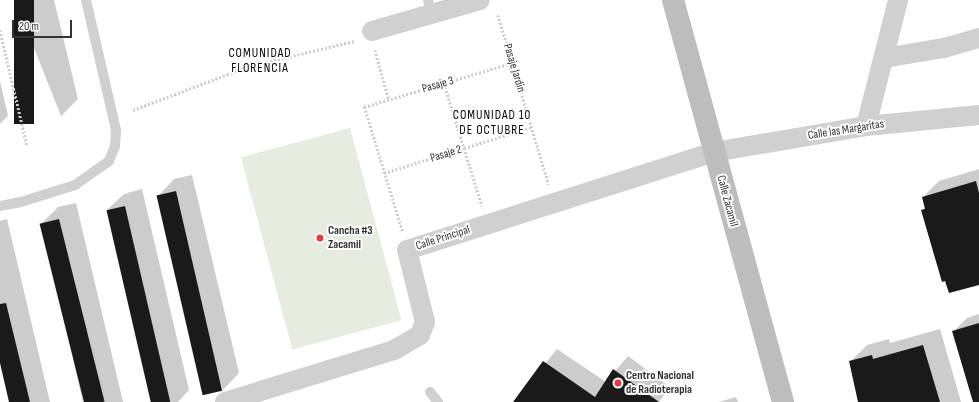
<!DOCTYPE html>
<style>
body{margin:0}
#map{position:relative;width:979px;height:402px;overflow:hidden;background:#fff;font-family:"Sofia Sans Condensed",sans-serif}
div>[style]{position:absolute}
.green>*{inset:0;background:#e6ecdf;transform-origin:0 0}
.shadow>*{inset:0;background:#0003}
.building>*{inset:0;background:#1a1a1a;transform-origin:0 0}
.path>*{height:2.5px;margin-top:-1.25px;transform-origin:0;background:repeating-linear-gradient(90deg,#cdcdcd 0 2px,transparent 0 4px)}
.lane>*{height:10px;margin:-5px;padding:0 5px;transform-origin:5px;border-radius:5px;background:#d0d0d0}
.street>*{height:20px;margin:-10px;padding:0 10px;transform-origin:10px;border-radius:10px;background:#d0d0d0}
.secondary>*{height:22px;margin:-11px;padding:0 11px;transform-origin:11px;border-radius:11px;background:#bdbdbd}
.dots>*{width:11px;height:11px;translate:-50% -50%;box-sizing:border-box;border:2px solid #fff;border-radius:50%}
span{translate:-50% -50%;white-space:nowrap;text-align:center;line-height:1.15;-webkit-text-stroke:4px #fff;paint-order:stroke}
.street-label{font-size:12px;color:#333}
.poi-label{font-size:12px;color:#333;font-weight:700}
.left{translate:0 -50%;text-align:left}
.neighbourhood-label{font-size:13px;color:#000;letter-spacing:1px}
.scale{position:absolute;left:12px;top:20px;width:60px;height:18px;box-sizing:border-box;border:2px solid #333;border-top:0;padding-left:5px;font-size:12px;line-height:14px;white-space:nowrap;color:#333;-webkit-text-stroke:3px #fff;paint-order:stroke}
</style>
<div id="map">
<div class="green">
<div style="left:350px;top:128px;width:199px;height:113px;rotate:75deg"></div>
</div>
<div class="shadow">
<div style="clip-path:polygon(15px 0,54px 0,78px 99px,61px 116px)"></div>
<div style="clip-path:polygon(0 81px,8px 116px,0 124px)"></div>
<div style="clip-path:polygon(979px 169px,979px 284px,922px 210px,926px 207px,923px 197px,939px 181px)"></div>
<div style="clip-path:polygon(192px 175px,239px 373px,223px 390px,158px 196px,174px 179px)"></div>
<div style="clip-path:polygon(142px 189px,189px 390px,178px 402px,153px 402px,107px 210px,124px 194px)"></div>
<div style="clip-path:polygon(76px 203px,123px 402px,83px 402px,41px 224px,58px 207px)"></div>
<div style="clip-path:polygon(7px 219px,50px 402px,10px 402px,0 359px,0 221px)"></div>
<div style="clip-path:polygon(979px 314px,979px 402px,974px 402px,954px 331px,967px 318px)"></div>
<div style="clip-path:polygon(940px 329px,961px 402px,859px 402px,850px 362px,867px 345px,889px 339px,890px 343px)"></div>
<div style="clip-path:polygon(557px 349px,606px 382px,628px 356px,670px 387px,659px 402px,514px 402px)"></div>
<div style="clip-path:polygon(736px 397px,738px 402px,719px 402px)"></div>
</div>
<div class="building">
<div style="left:14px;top:0;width:20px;height:124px"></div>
<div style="clip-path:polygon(976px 181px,979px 193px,979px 285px,949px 293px,945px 281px,942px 282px,921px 210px,925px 209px,922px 197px)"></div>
<div style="left:176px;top:191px;width:205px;height:20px;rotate:77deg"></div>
<div style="left:125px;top:206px;width:202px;height:19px;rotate:77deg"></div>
<div style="left:59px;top:219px;width:188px;height:20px;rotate:76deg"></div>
<div style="clip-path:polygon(6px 303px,30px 402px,9px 402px,0 363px,0 304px)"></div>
<div style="clip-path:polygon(979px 323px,979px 402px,973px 402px,952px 331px)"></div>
<div style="clip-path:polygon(923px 345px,940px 402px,858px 402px,849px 361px,872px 355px,873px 359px)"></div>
<div style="clip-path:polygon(543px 361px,595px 397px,613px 369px,659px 402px,513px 402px)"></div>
</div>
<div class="path">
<div style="left:498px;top:15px;width:177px;rotate:73.3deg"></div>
<div style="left:0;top:30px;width:118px;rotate:76.8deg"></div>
<div style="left:375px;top:50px;width:52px;rotate:74.4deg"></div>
<div style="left:444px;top:83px;width:129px;rotate:72.8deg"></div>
<div style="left:133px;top:110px;width:122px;rotate:-20.7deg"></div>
<div style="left:247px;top:67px;width:110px;rotate:-13.7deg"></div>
<div style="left:384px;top:173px;width:155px;rotate:-17.3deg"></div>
<div style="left:402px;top:231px;width:130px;rotate:-107deg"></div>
<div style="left:364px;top:107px;width:154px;rotate:-16.6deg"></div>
</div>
<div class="lane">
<div style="left:428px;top:0;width:15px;rotate:74deg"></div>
<div style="left:0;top:206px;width:21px;rotate:-11deg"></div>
<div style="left:21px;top:202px;width:57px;rotate:-17.5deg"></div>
<div style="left:75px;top:185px;width:42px;rotate:-35.2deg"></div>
<div style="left:109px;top:161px;width:16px;rotate:-68deg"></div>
<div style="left:115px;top:146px;width:16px;rotate:-86deg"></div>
<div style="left:116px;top:130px;width:133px;rotate:-103deg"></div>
<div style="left:430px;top:392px;width:13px;rotate:51deg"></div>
</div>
<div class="street">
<div style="left:372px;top:31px;width:112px;rotate:-16deg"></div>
<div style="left:884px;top:58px;width:61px;rotate:-9.5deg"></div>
<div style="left:944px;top:48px;width:36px;rotate:-16deg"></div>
<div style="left:866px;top:126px;width:130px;rotate:-75.7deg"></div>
<div style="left:225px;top:402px;width:177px;rotate:-17.1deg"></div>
<div style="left:394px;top:350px;width:30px;rotate:-30deg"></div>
<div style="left:420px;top:335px;width:14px;rotate:-69deg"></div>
<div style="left:425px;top:322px;width:74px;rotate:-104deg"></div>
<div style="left:407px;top:250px;width:322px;rotate:-17.7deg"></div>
<div style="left:714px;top:152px;width:154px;rotate:-9.7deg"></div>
<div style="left:866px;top:126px;width:114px;rotate:-5.6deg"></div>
</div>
<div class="secondary">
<div style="left:673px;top:0;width:417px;rotate:74.7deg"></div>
</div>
<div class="dots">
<div style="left:320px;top:238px;background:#e63946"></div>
<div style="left:618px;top:383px;background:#e63946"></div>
</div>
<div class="street-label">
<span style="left:514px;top:68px;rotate:73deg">Pasaje Jardin</span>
<span style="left:438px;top:85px;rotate:-16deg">Pasaje 3</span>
<span style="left:846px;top:130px;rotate:-9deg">Calle las Margaritas</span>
<span style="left:446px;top:154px;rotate:-17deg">Pasaje 2</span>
<span style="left:727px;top:201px;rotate:75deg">Calle Zacamil</span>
<span style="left:443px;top:238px;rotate:-18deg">Calle Principal</span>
</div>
<div class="poi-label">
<span class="left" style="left:328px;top:238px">Cancha #3<br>Zacamil</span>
<span class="left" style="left:626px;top:383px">Centro Nacional<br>de Radioterapia</span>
</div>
<div class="neighbourhood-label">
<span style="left:260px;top:61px">COMUNIDAD<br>FLORENCIA</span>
<span style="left:492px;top:123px">COMUNIDAD 10<br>DE OCTUBRE</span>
</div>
<div class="scale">20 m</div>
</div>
